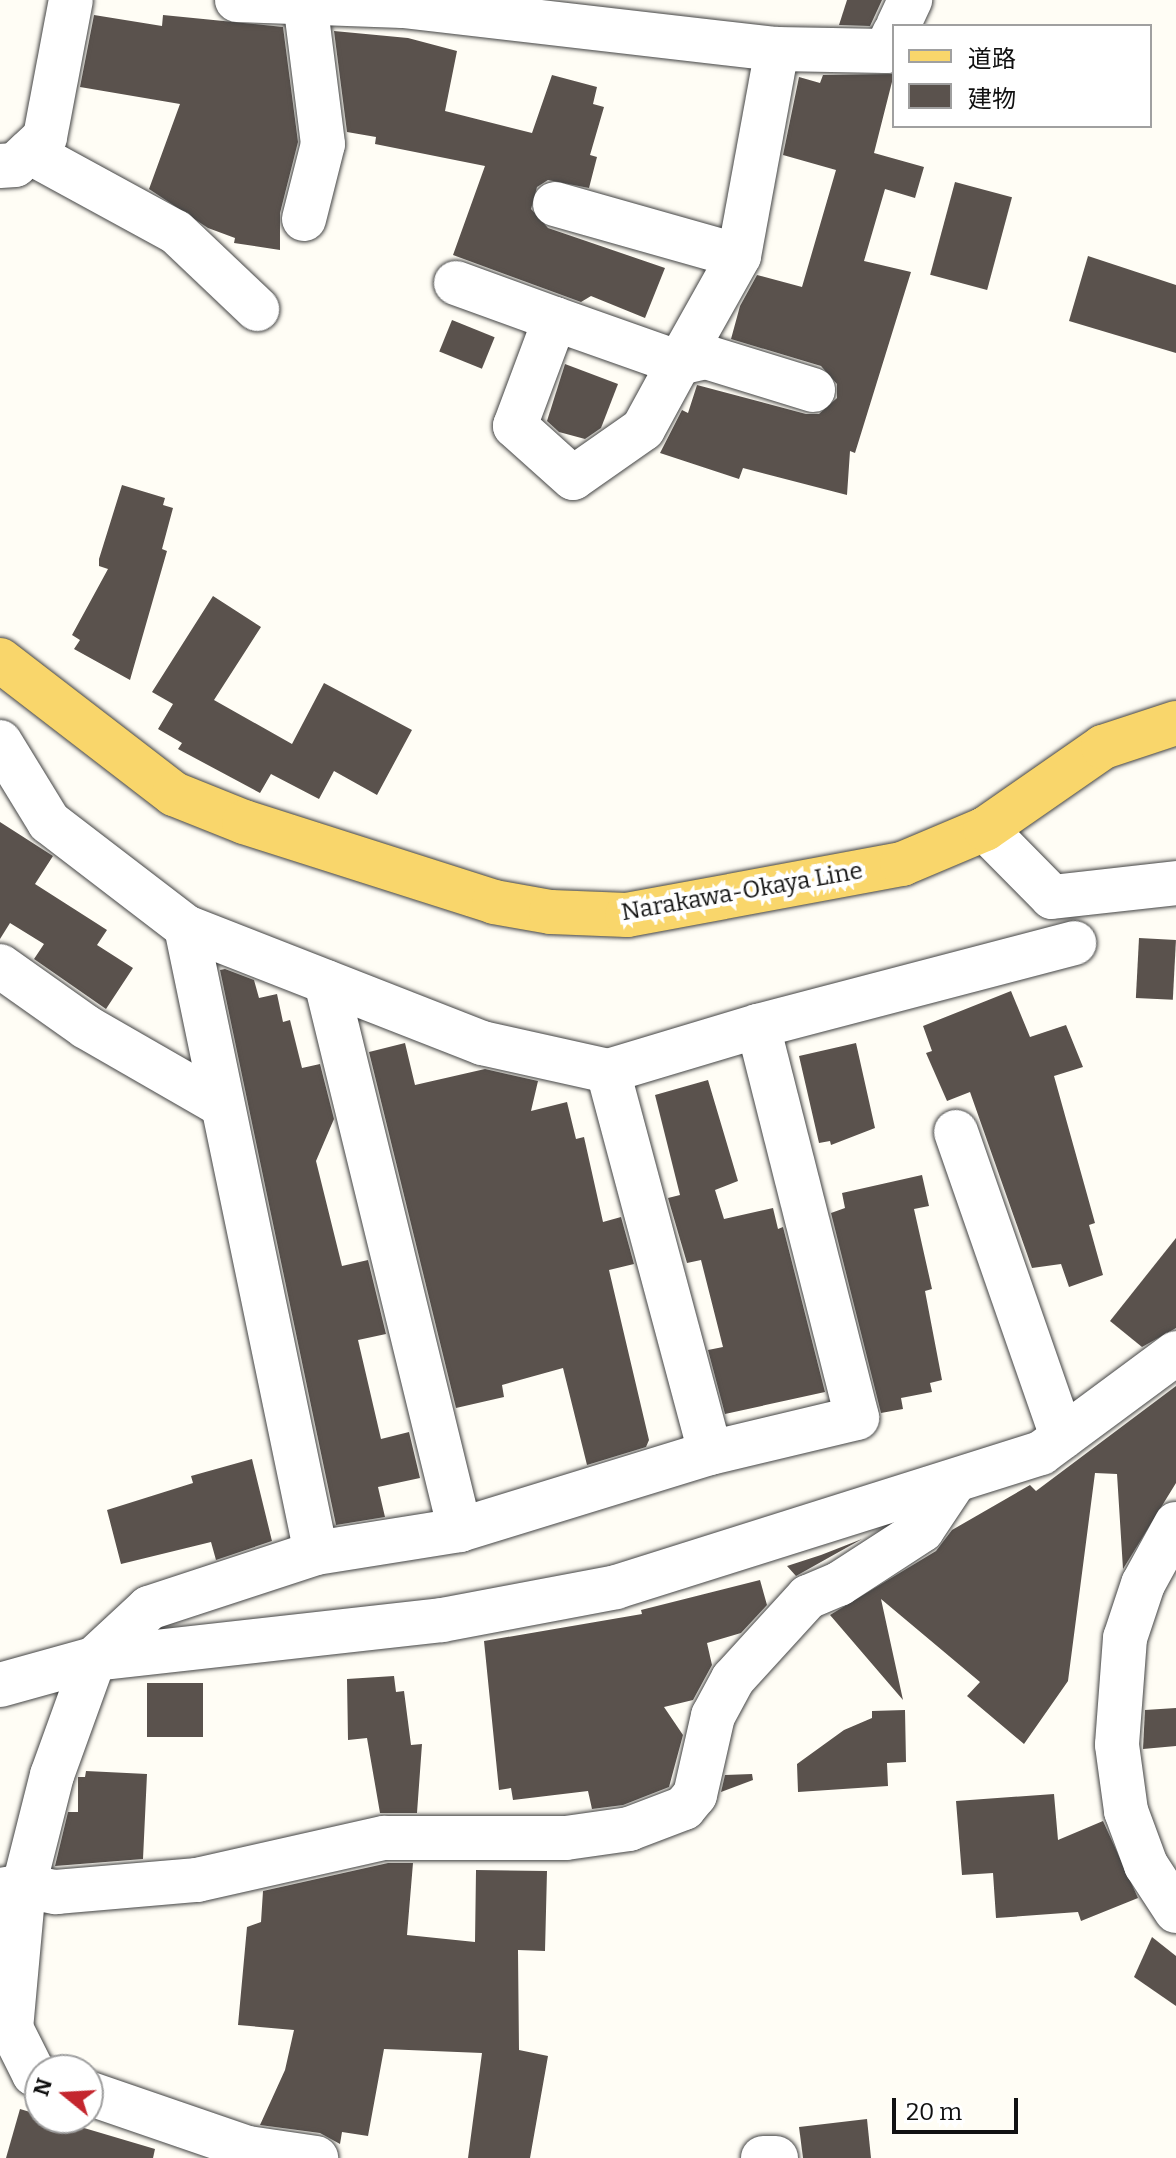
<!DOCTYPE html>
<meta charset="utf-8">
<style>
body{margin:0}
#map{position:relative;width:1176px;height:2158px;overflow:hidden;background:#fffdf5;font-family:Bitter,"Noto Sans JP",serif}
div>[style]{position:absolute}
.building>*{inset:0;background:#5a524d;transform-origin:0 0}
.roads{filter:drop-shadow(0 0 2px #444) drop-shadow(0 0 2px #444)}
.minor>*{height:44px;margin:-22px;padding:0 22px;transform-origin:22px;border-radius:22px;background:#fff}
.major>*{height:44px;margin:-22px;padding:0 22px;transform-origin:22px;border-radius:22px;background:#f9d66b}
span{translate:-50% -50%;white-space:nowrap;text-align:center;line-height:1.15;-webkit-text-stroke:8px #fff;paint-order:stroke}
.street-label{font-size:24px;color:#111}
.legend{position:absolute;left:892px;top:24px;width:260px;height:104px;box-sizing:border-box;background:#fff;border:2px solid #a0a0a0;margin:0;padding:10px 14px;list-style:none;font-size:24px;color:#111}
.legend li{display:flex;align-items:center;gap:16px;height:40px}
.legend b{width:40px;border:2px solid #a0a0a0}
.north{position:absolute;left:24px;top:2054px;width:80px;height:80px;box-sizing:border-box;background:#fff;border:2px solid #a0a0a0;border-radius:50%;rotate:288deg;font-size:22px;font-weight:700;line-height:32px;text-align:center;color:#111}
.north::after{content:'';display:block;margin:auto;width:28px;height:36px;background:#c4262e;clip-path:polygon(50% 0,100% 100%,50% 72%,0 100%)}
.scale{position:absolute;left:892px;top:2098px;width:126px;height:36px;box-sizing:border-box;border:4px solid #111;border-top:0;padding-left:10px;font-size:24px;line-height:28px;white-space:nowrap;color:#111;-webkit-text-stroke:6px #fff;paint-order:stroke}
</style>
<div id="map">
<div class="building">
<div style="clip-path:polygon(847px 0,882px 0,870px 26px,839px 25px)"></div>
<div style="clip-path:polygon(94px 15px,162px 26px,163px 15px,283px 27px,298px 142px,280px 213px,280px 250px,234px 243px,235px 238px,208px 228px,149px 189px,180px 104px,80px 87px)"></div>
<div style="clip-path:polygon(334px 31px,408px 38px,457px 51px,445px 111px,532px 133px,552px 75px,597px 87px,593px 104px,604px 107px,590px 155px,597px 157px,589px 188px,548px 180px,537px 187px,531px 209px,548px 228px,665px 268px,645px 318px,591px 296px,581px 302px,453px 255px,485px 166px,375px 144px,376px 137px,347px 132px)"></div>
<div style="clip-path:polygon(894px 74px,874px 153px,924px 167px,915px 198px,885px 189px,864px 261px,911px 272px,855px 453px,850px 451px,847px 495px,743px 468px,739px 479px,660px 453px,682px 410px,688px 413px,697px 385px,806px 414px,819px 414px,837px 398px,837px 384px,821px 366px,731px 339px,740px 306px,757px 275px,802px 287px,836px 170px,783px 155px,799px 77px,820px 83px,823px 75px)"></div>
<div style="left:955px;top:182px;width:59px;height:96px;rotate:15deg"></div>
<div style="clip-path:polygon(1088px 256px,1176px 285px,1176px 353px,1069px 321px)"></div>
<div style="left:452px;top:320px;width:46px;height:34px;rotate:22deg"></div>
<div style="clip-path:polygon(565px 364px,618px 384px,601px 428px,585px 439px,559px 432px,547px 421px)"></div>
<div style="clip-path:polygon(122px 485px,165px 498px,163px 505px,173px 508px,162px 549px,167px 551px,130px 680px,74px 649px,80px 640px,72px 635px,108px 569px,99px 566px,99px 559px)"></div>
<div style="clip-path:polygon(213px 596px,261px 627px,214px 700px,292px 744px,324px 683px,412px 730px,377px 795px,334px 771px,319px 799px,271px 774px,260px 793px,178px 749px,182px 743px,158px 729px,173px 704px,152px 692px)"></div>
<div style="clip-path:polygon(0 822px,53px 856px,35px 884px,107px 930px,97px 945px,133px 968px,106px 1009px,34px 959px,44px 944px,10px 923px,0 939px)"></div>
<div style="left:1139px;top:938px;width:37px;height:60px;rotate:3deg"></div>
<div style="clip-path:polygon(225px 969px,254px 980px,259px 998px,277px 994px,283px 1022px,290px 1020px,302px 1068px,320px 1064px,334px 1119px,316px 1161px,342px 1266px,368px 1260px,386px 1334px,358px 1340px,381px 1439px,409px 1432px,420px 1478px,378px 1487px,385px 1517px,336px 1525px,220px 970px)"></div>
<div style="clip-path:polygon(1011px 991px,1030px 1037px,1066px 1025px,1083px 1067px,1054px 1076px,1095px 1223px,1089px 1225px,1103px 1275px,1069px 1287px,1061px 1264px,1032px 1268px,970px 1092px,947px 1101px,926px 1053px,932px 1051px,923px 1026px)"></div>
<div style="clip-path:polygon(405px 1043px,415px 1085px,485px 1069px,538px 1081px,531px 1111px,567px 1102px,576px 1139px,584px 1137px,603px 1222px,621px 1217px,634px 1264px,609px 1270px,649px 1440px,646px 1447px,587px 1465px,563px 1368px,502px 1385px,504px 1397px,456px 1408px,369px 1052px)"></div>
<div style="clip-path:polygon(856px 1043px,875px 1128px,831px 1145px,830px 1141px,819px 1143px,799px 1056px)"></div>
<div style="clip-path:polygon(708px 1080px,738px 1181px,715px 1190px,724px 1219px,773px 1208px,778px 1229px,783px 1227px,825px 1392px,725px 1414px,708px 1350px,723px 1347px,701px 1260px,687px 1263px,668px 1198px,680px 1195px,655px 1095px)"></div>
<div style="clip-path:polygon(922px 1175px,929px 1206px,914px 1209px,932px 1289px,925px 1291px,942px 1380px,930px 1383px,932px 1392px,901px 1398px,903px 1409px,881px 1413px,831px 1213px,845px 1208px,842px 1193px)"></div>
<div style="clip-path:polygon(1176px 1238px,1176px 1328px,1142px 1347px,1110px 1321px)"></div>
<div style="clip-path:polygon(1176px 1386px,1176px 1483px,1123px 1569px,1117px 1474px,1095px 1473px,1068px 1681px,1024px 1744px,967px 1696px,980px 1682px,881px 1599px,903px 1700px,830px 1615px,936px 1551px,952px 1530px,1030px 1485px,1036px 1491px)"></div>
<div style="clip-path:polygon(252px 1459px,272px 1541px,216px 1560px,211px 1542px,121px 1564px,107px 1510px,193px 1483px,191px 1476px)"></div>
<div style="clip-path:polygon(862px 1539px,796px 1576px,787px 1566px,821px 1555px)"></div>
<div style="clip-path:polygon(760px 1580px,767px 1605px,741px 1633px,707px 1643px,712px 1665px,693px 1700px,664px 1707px,683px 1735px,669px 1787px,623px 1805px,592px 1809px,588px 1791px,513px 1800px,511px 1788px,499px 1790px,484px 1641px,642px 1614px,641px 1610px)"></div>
<div style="clip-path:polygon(394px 1676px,396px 1692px,404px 1691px,411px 1745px,422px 1744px,417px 1813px,380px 1813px,367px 1738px,348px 1740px,347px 1679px)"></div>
<div style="left:203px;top:1683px;width:54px;height:56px;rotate:90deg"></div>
<div style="clip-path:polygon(1176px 1708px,1176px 1746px,1143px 1749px,1145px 1710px)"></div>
<div style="clip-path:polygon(905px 1710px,906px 1762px,887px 1763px,888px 1786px,798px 1792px,797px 1764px,844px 1730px,872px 1718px,872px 1711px)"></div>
<div style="clip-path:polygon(86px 1771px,147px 1774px,143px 1859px,55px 1866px,68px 1812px,78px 1812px,78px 1777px,85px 1777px)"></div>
<div style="clip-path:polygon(752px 1774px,753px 1780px,721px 1792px,725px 1775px)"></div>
<div style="clip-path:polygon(1054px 1794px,1058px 1840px,1103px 1821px,1138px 1898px,1081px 1921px,1078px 1912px,996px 1918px,993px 1873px,962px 1875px,956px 1801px)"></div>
<div style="clip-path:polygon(388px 1863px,413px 1863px,407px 1935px,475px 1942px,476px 1870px,547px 1871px,545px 1951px,518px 1950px,519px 2050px,548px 2056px,530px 2158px,468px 2158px,482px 2053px,384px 2049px,368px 2136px,342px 2132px,340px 2144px,320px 2133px,260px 2125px,285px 2070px,294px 2030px,238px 2025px,247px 1927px,261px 1922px,263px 1891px)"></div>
<div style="clip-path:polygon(1152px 1937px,1176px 1956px,1176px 2006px,1134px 1977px)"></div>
<div style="clip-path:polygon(20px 2109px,155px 2149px,153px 2158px,6px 2158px)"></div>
<div style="clip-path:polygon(867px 2119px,871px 2158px,803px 2158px,799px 2127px)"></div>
</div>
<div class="roads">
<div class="minor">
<div style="left:237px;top:0;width:166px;rotate:2.1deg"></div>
<div style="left:403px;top:6px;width:376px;rotate:6.6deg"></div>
<div style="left:777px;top:49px;width:109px;rotate:1.1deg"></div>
<div style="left:886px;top:51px;width:19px;rotate:-65deg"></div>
<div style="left:898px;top:26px;width:29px;rotate:-65deg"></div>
<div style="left:777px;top:49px;width:210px;rotate:100.4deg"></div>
<div style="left:739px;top:256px;width:123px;rotate:119.3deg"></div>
<div style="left:679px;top:363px;width:75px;rotate:118.6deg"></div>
<div style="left:643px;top:429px;width:85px;rotate:145deg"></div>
<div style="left:573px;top:478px;width:78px;rotate:-138.1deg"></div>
<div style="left:515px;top:426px;width:114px;rotate:-69.5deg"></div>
<div style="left:555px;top:319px;width:132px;rotate:19.5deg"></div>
<div style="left:679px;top:363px;width:28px;rotate:-13deg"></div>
<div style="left:706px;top:357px;width:112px;rotate:17.1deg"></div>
<div style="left:29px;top:152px;width:167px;rotate:28.6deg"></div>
<div style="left:176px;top:232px;width:112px;rotate:43.5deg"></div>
<div style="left:0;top:166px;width:15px;rotate:-4deg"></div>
<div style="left:15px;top:165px;width:41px;rotate:-43deg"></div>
<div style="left:45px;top:137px;width:139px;rotate:-79.3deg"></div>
<div style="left:555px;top:204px;width:191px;rotate:15.8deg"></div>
<div style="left:304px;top:219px;width:77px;rotate:-75.8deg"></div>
<div style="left:323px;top:144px;width:143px;rotate:-97.2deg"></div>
<div style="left:456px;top:283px;width:105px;rotate:20deg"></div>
<div style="left:0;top:742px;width:94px;rotate:58.5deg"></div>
<div style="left:49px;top:822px;width:173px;rotate:37.5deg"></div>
<div style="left:186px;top:927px;width:318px;rotate:21.4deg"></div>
<div style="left:482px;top:1043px;width:129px;rotate:12.5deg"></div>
<div style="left:608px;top:1071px;width:157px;rotate:-16.7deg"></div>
<div style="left:758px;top:1026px;width:404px;rotate:75.8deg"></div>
<div style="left:857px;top:1418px;width:151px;rotate:166.6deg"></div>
<div style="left:710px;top:1453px;width:262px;rotate:162.9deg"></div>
<div style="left:460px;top:1530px;width:146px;rotate:170.9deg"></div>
<div style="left:316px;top:1553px;width:176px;rotate:161.8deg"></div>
<div style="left:149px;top:1608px;width:75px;rotate:137.2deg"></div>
<div style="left:94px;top:1659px;width:123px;rotate:109.9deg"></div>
<div style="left:52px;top:1775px;width:114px;rotate:104.2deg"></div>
<div style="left:24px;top:1886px;width:143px;rotate:95.2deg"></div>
<div style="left:11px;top:2028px;width:51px;rotate:63.4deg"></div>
<div style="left:34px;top:2074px;width:6px;rotate:18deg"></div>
<div style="left:985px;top:829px;width:95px;rotate:45.4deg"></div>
<div style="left:1052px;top:897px;width:125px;rotate:-6.4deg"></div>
<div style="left:186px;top:927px;width:639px;rotate:78.27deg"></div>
<div style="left:0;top:966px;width:105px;rotate:35.3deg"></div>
<div style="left:86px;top:1027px;width:155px;rotate:29.9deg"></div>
<div style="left:326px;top:982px;width:564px;rotate:76.26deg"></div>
<div style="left:758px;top:1026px;width:327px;rotate:-14.7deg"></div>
<div style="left:608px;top:1071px;width:395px;rotate:75deg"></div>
<div style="left:956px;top:1132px;width:323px;rotate:70.8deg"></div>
<div style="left:1176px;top:1524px;width:68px;rotate:118.8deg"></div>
<div style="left:1143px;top:1584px;width:57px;rotate:108.4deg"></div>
<div style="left:1125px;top:1638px;width:107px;rotate:94.3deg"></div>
<div style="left:1117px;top:1745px;width:67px;rotate:82.2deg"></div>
<div style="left:1126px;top:1811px;width:58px;rotate:69.7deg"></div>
<div style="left:1146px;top:1865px;width:55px;rotate:56.9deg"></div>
<div style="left:0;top:1685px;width:98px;rotate:-15.5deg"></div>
<div style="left:94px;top:1659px;width:350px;rotate:-6.4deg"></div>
<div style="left:442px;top:1620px;width:177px;rotate:-10.7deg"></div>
<div style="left:616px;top:1587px;width:446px;rotate:-17.5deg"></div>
<div style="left:1041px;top:1453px;width:168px;rotate:-36.5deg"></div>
<div style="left:0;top:1890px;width:24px;rotate:-9deg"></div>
<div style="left:24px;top:1886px;width:33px;rotate:11deg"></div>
<div style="left:56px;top:1892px;width:142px;rotate:-4.9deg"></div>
<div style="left:197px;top:1880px;width:192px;rotate:-12.7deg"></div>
<div style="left:384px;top:1838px;width:182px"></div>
<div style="left:566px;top:1838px;width:64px;rotate:-8.1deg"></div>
<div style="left:629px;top:1829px;width:59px;rotate:-20.9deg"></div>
<div style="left:684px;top:1808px;width:17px;rotate:-50deg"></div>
<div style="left:695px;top:1795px;width:81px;rotate:-77.2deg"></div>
<div style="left:713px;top:1716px;width:42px;rotate:-61.6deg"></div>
<div style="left:733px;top:1679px;width:111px;rotate:-47.6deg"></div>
<div style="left:808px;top:1597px;width:34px;rotate:-23deg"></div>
<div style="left:839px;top:1584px;width:99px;rotate:-33deg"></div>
<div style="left:922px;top:1530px;width:58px;rotate:-56.3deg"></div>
<div style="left:88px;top:2093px;width:169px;rotate:19deg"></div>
<div style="left:248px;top:2148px;width:69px;rotate:8.4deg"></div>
<div style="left:763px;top:2158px;width:13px"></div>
</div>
<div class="major">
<div style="left:0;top:660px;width:220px;rotate:37.6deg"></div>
<div style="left:174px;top:794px;width:75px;rotate:21.8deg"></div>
<div style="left:244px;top:822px;width:262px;rotate:17.7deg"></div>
<div style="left:494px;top:902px;width:58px;rotate:10deg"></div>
<div style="left:551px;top:912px;width:76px;rotate:2.3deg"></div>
<div style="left:627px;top:915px;width:280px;rotate:-10.5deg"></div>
<div style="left:902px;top:864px;width:90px;rotate:-22.9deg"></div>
<div style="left:985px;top:829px;width:144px;rotate:-34.8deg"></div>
<div style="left:1103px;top:747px;width:77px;rotate:-18.2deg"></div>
</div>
</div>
<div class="street-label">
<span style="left:742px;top:892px;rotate:-10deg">Narakawa-Okaya Line</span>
</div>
<ul class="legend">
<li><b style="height:10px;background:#f9d66b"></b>道路</li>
<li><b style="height:22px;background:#5a524d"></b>建物</li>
</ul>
<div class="north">N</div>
<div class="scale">20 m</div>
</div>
